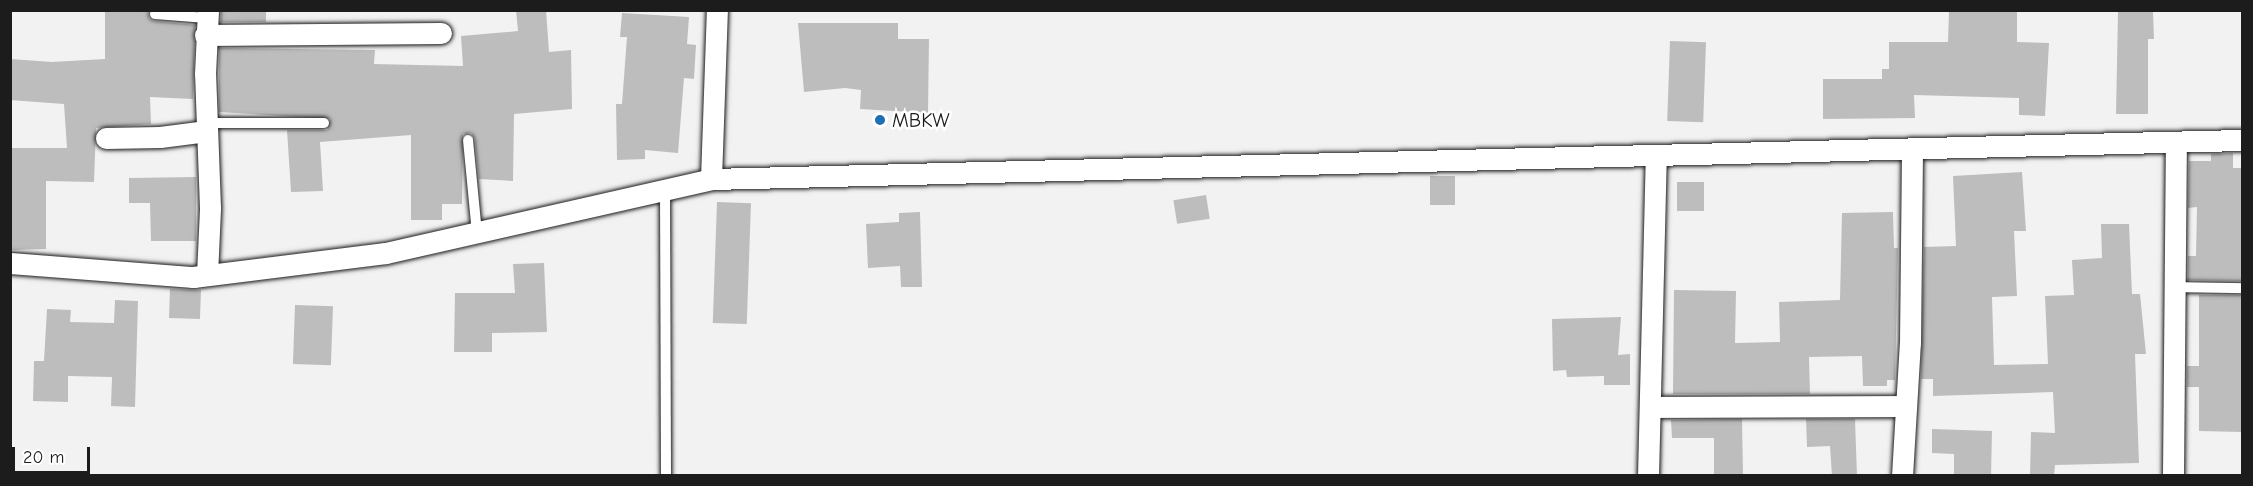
<!DOCTYPE html>
<style>
body{margin:0}
#map{position:relative;width:2253px;height:486px;overflow:hidden;background:#f2f2f2;font-family:"Comic Neue",sans-serif}
div>[style]{position:absolute}
.building>*{inset:0;background:#bdbdbd;transform-origin:0 0}
.roads{filter:drop-shadow(0 0 2px #1c1c1c) drop-shadow(0 0 2px #1c1c1c)}
.service>*{height:10px;margin:-5px;padding:0 5px;transform-origin:5px;border-radius:5px;background:#fff}
.minor>*{height:21px;margin:-10.5px;padding:0 10.5px;transform-origin:10.5px;border-radius:10.5px;background:#fff}
.dots>*{width:16px;height:16px;translate:-50% -50%;box-sizing:border-box;border:3px solid #fff;border-radius:50%}
span{translate:-50% -50%;white-space:nowrap;text-align:center;line-height:1.15;-webkit-text-stroke:5px #fff;paint-order:stroke}
.poi-label{font-size:20px;color:#1c1c1c}
.left{translate:0 -50%;text-align:left}
.frame{position:absolute;inset:0;border:12px solid #1c1c1c;pointer-events:none}
.scale{position:absolute;left:12px;top:447px;width:78px;height:27px;box-sizing:border-box;border:3px solid #1c1c1c;border-top:0;padding-left:8px;font-size:18px;line-height:21px;white-space:nowrap;color:#1c1c1c;-webkit-text-stroke:4px #fff;paint-order:stroke}
</style>
<div id="map">
<div class="building">
<div style="clip-path:polygon(105px 10px,148px 10px,149px 18px,154px 21px,195px 25px,193px 99px,150px 97px,151px 124px,96px 128px,94px 182px,46px 181px,46px 249px,10px 250px,10px 148px,67px 148px,64px 104px,10px 100px,10px 59px,52px 62px,105px 59px)"></div>
<div style="left:221px;top:10px;width:45px;height:12px"></div>
<div style="clip-path:polygon(516px 10px,546px 10px,549px 52px,571px 50px,572px 109px,514px 114px,513px 181px,479px 179px,475px 139px,471px 133px,463px 134px,462px 204px,442px 204px,442px 220px,411px 220px,411px 135px,320px 142px,323px 191px,291px 192px,287px 130px,327px 130px,330px 119px,219px 112px,219px 48px,375px 50px,374px 64px,463px 66px,461px 36px,518px 31px)"></div>
<div style="clip-path:polygon(2017px 10px,2017px 42px,2049px 43px,2045px 116px,2019px 115px,2019px 98px,1914px 95px,1915px 118px,1823px 119px,1823px 79px,1882px 79px,1882px 69px,1889px 69px,1889px 42px,1948px 42px,1949px 11px)"></div>
<div style="clip-path:polygon(2118px 12px,2153px 12px,2154px 39px,2148px 39px,2148px 114px,2116px 114px)"></div>
<div style="clip-path:polygon(622px 13px,689px 17px,687px 44px,696px 45px,694px 79px,684px 78px,678px 153px,645px 150px,645px 159px,617px 160px,616px 104px,622px 104px,627px 37px,620px 37px)"></div>
<div style="clip-path:polygon(798px 23px,898px 23px,898px 39px,929px 39px,928px 113px,860px 109px,861px 90px,845px 88px,804px 92px)"></div>
<div style="left:1670px;top:41px;width:36px;height:80px;rotate:2deg"></div>
<div style="clip-path:polygon(2233px 153px,2233px 168px,2242px 168px,2242px 281px,2188px 280px,2188px 256px,2196px 256px,2197px 207px,2188px 208px,2189px 161px,2211px 161px,2211px 154px)"></div>
<div style="clip-path:polygon(2022px 172px,2026px 231px,2014px 231px,2017px 296px,1992px 297px,1994px 365px,2048px 364px,2045px 296px,2074px 295px,2072px 260px,2102px 258px,2101px 224px,2129px 224px,2132px 294px,2140px 294px,2146px 354px,2135px 354px,2139px 463px,2055px 465px,2054px 476px,2030px 476px,2031px 432px,2055px 433px,2053px 392px,1933px 396px,1933px 379px,1921px 379px,1924px 247px,1956px 246px,1953px 176px)"></div>
<div style="left:1430px;top:176px;width:25px;height:29px"></div>
<div style="clip-path:polygon(196px 177px,196px 241px,151px 241px,150px 203px,129px 203px,129px 178px)"></div>
<div style="left:1677px;top:182px;width:27px;height:29px"></div>
<div style="left:1206px;top:195px;width:24px;height:33px;rotate:81deg"></div>
<div style="left:717px;top:202px;width:34px;height:121px;rotate:2deg"></div>
<div style="clip-path:polygon(920px 212px,922px 287px,901px 287px,900px 266px,868px 268px,866px 224px,899px 222px,899px 213px)"></div>
<div style="clip-path:polygon(1893px 212px,1894px 248px,1898px 248px,1895px 380px,1887px 380px,1887px 386px,1863px 386px,1862px 356px,1809px 357px,1810px 394px,1673px 394px,1674px 290px,1736px 291px,1735px 343px,1780px 342px,1779px 302px,1840px 300px,1842px 213px)"></div>
<div style="clip-path:polygon(544px 263px,547px 332px,492px 333px,492px 352px,454px 352px,455px 293px,515px 293px,513px 264px)"></div>
<div style="left:170px;top:289px;width:31px;height:29px;rotate:2deg"></div>
<div style="clip-path:polygon(2199px 295px,2242px 295px,2242px 432px,2199px 431px,2199px 387px,2187px 387px,2187px 366px,2199px 366px)"></div>
<div style="clip-path:polygon(115px 300px,138px 301px,135px 407px,111px 406px,112px 377px,68px 376px,68px 402px,33px 401px,34px 361px,44px 361px,47px 309px,71px 310px,70px 322px,114px 323px)"></div>
<div style="left:295px;top:305px;width:38px;height:59px;rotate:2deg"></div>
<div style="clip-path:polygon(1621px 317px,1618px 355px,1630px 354px,1630px 385px,1604px 385px,1604px 376px,1567px 377px,1566px 370px,1553px 371px,1552px 319px)"></div>
<div style="clip-path:polygon(1742px 419px,1743px 476px,1714px 476px,1714px 438px,1672px 438px,1671px 420px)"></div>
<div style="clip-path:polygon(1806px 419px,1855px 419px,1857px 476px,1832px 476px,1830px 446px,1807px 447px)"></div>
<div style="clip-path:polygon(1932px 429px,1992px 431px,1991px 476px,1954px 476px,1954px 454px,1932px 453px)"></div>
</div>
<div class="roads">
<div class="service">
<div style="left:155px;top:14px;width:52px;rotate:4.4deg"></div>
<div style="left:207px;top:123px;width:117px"></div>
<div style="left:468px;top:140px;width:93px;rotate:84.5deg"></div>
<div style="left:665px;top:189px;width:287px;rotate:89.8deg"></div>
<div style="left:2175px;top:287px;width:67px;rotate:0.9deg"></div>
</div>
<div class="minor">
<div style="left:205px;top:35px;width:236px;rotate:-0.5deg"></div>
<div style="left:106px;top:138px;width:54px;rotate:-1.1deg"></div>
<div style="left:160px;top:137px;width:47px;rotate:-7.3deg"></div>
<div style="left:711px;top:179px;width:169px;rotate:-88deg"></div>
<div style="left:10px;top:263px;width:184px;rotate:4.4deg"></div>
<div style="left:193px;top:277px;width:194px;rotate:-7.1deg"></div>
<div style="left:386px;top:253px;width:333px;rotate:-12.8deg"></div>
<div style="left:711px;top:179px;width:1531px;rotate:-1.46deg"></div>
<div style="left:207px;top:275px;width:67px;rotate:-87.4deg"></div>
<div style="left:210px;top:208px;width:134px;rotate:-92.1deg"></div>
<div style="left:205px;top:74px;width:64px;rotate:-87.3deg"></div>
<div style="left:1650px;top:407px;width:255px;rotate:-0.2deg"></div>
<div style="left:1648px;top:476px;width:320px;rotate:-88.6deg"></div>
<div style="left:1902px;top:476px;width:133px;rotate:-86.6deg"></div>
<div style="left:1910px;top:343px;width:193px;rotate:-89.4deg"></div>
<div style="left:2173px;top:476px;width:332px;rotate:-89.5deg"></div>
</div>
</div>
<div class="dots">
<div style="left:880px;top:120px;background:#1f6fb2"></div>
</div>
<div class="poi-label">
<span class="left" style="left:892px;top:120px">MBKW</span>
</div>
<div class="frame"></div>
<div class="scale">20 m</div>
</div>
